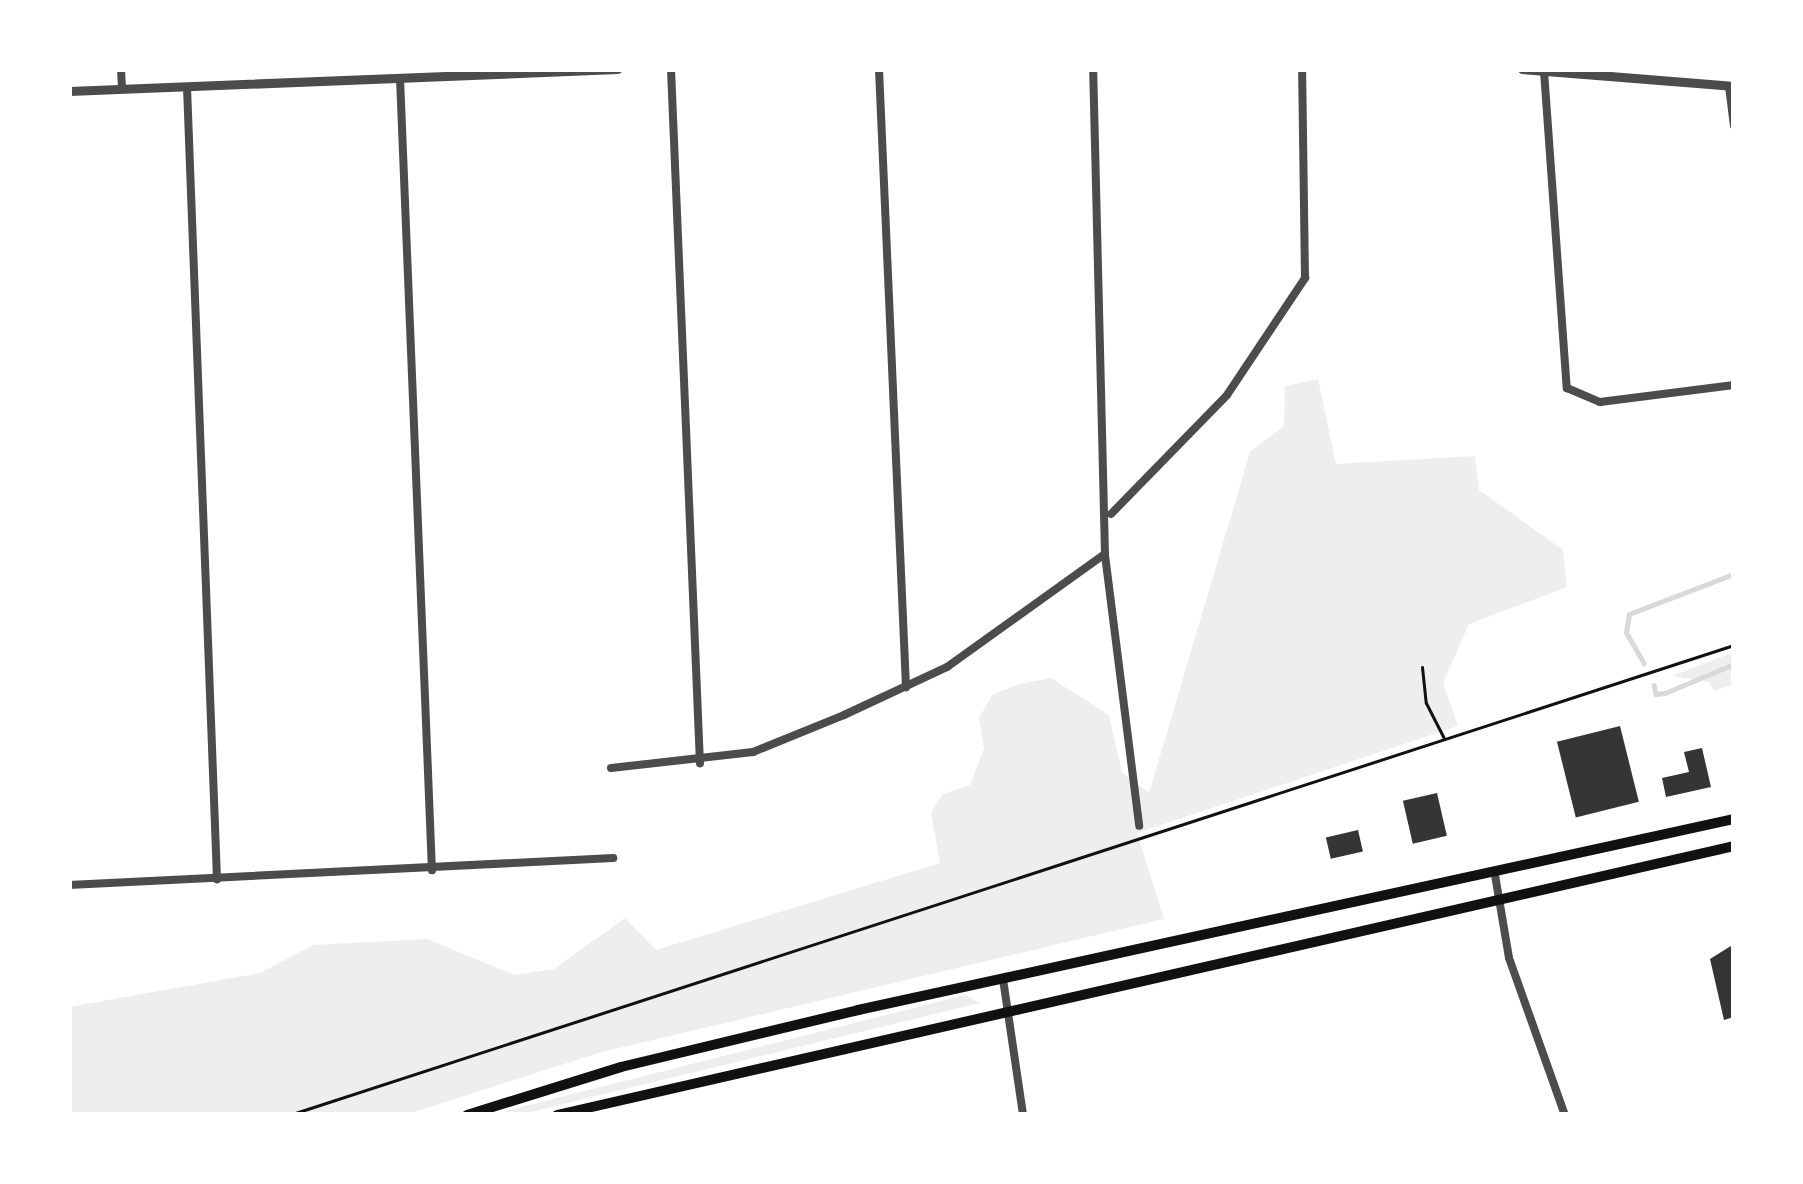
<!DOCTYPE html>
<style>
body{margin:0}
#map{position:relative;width:1803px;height:1184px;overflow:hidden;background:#fff;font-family:"Fira Sans",sans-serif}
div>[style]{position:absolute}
.green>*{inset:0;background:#eee}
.stream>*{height:4.5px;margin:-2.25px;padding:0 2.25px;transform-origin:2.25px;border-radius:2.25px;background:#d9d9d9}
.building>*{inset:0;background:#353535;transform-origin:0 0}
.path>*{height:3px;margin:-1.5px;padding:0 1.5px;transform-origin:1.5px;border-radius:1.5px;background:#111}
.minor>*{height:8px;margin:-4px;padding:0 4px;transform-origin:4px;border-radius:4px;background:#4c4c4c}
.tertiary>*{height:9px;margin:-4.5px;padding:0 4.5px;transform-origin:4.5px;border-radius:4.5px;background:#4c4c4c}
.primary>*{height:10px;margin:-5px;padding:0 5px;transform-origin:5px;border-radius:5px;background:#111}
span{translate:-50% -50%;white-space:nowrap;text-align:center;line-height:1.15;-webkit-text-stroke:12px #fff;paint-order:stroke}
.frame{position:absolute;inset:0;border:72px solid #fff;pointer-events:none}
</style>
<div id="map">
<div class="green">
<div style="clip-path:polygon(1318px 379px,1336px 464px,1475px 456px,1479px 490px,1563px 550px,1567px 587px,1469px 624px,1443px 683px,1458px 726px,1137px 833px,1164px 919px,598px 1053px,405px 1115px,69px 1115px,69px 1007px,260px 973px,313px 945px,428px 939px,514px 975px,554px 969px,625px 918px,656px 950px,940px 863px,931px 813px,943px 794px,970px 785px,984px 749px,979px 718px,993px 694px,1020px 684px,1051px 678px,1109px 715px,1122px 772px,1149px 793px,1250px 452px,1284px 426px,1285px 386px)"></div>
<div style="clip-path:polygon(1734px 652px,1734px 684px,1715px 691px,1708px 682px,1672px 676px)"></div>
<div style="clip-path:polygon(965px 995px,980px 1003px,518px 1115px,489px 1115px)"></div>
</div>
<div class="stream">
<div style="left:1644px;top:664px;width:36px;rotate:-120deg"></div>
<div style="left:1626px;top:633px;width:19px;rotate:-81deg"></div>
<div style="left:1629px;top:614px;width:112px;rotate:-20.9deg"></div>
<div style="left:1654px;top:685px;width:9px;rotate:77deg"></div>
<div style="left:1656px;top:694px;width:9px;rotate:-6deg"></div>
<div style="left:1665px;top:693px;width:75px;rotate:-22.8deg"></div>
</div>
<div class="building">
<div style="left:1620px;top:726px;width:78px;height:65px;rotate:76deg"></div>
<div style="clip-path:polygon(1702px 748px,1711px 787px,1666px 797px,1662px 778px,1689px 772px,1684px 752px)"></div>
<div style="left:1437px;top:793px;width:44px;height:35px;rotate:77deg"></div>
<div style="left:1358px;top:830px;width:22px;height:33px;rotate:77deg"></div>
<div style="clip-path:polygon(1734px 944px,1734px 1017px,1724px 1020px,1710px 959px)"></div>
</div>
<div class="path">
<div style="left:1422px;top:667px;width:36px;rotate:84deg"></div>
<div style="left:1426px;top:703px;width:39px;rotate:63deg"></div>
<div style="left:289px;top:1115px;width:1520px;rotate:-18.02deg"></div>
</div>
<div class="minor">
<div style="left:121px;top:69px;width:20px;rotate:87deg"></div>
<div style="left:671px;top:69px;width:695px;rotate:87.61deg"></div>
<div style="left:879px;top:69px;width:619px;rotate:87.5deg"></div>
<div style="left:1544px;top:71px;width:318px;rotate:85.9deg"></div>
<div style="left:1567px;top:388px;width:36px;rotate:23deg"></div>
<div style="left:1600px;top:402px;width:135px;rotate:-7.2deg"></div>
<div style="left:400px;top:78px;width:793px;rotate:87.69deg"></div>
<div style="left:1729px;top:86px;width:40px;rotate:82.9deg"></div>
<div style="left:187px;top:87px;width:793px;rotate:87.83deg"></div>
<div style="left:1111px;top:514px;width:166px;rotate:-45.7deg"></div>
<div style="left:1227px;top:395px;width:141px;rotate:-56.3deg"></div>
<div style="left:1305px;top:278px;width:209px;rotate:-90.8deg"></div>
<div style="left:1105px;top:555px;width:273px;rotate:82.8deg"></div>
<div style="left:611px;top:768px;width:143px;rotate:-6.4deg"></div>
<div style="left:753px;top:752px;width:98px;rotate:-22.1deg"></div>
<div style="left:844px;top:715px;width:114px;rotate:-25deg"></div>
<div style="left:947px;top:667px;width:194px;rotate:-35.6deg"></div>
<div style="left:1105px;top:554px;width:485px;rotate:-91.4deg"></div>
<div style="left:1495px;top:875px;width:84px;rotate:80.4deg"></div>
<div style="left:1509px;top:958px;width:167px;rotate:70.4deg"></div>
<div style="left:69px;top:885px;width:545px;rotate:-2.84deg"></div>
<div style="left:1003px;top:979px;width:137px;rotate:81.6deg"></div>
</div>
<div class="tertiary">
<div style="left:1522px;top:69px;width:213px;rotate:4.6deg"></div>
<div style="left:69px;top:91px;width:549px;rotate:-2.29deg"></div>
</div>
<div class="primary">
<div style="left:467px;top:1115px;width:161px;rotate:-17.3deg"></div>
<div style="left:621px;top:1067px;width:244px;rotate:-13.5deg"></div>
<div style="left:858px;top:1010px;width:897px;rotate:-12.3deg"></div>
<div style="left:557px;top:1115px;width:1207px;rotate:-12.87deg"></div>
</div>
<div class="frame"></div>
</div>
